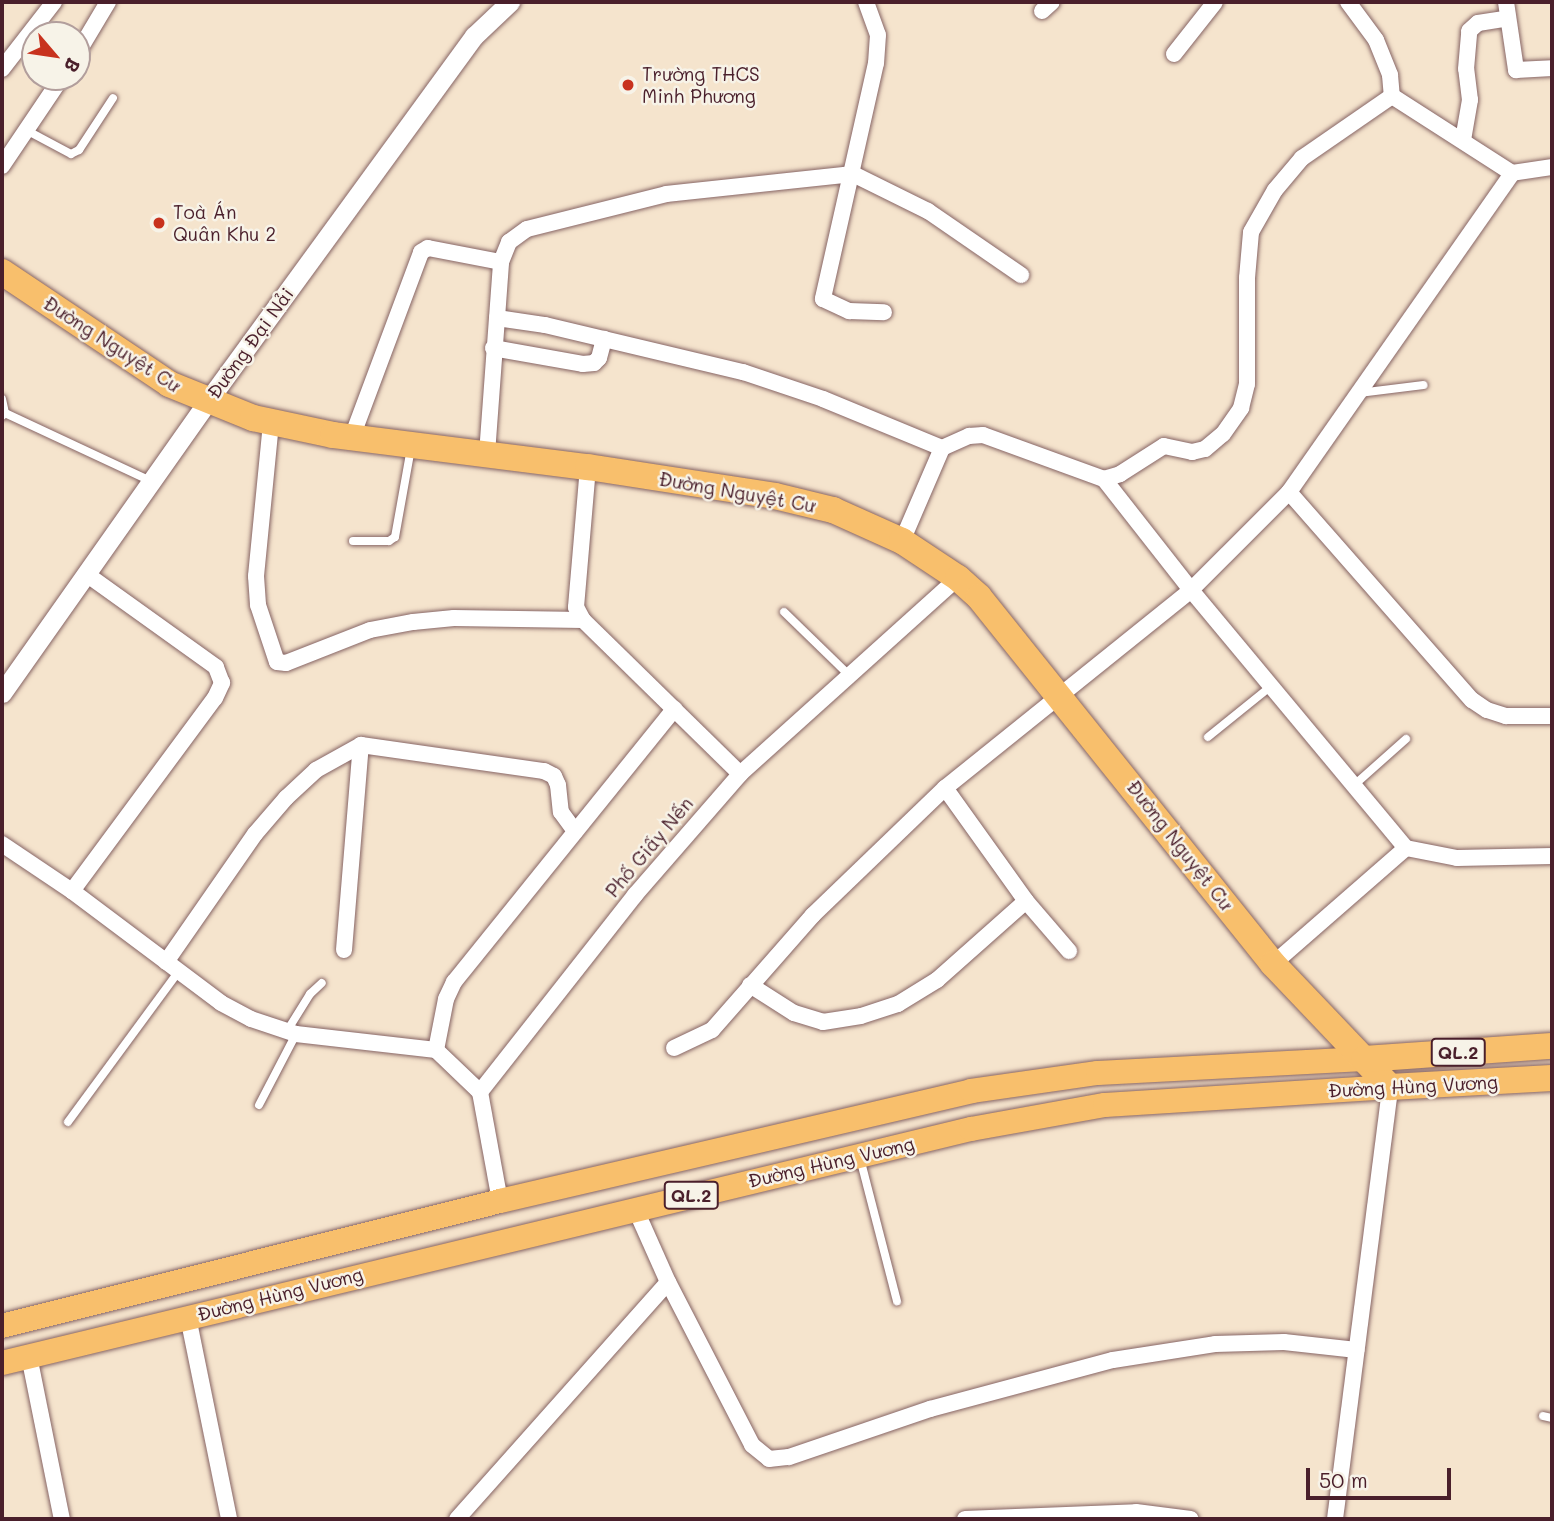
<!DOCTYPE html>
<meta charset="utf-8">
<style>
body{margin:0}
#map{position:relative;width:1554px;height:1521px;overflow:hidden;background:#f5e4cd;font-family:Mali,sans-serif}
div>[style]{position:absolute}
.roads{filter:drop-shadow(0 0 2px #866464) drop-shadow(0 0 2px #866464)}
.service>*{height:8px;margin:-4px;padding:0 4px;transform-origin:4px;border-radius:4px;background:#fff}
.minor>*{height:16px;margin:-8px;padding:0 8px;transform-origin:8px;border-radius:8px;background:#fff}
.tertiary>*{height:19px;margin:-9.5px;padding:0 9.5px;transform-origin:9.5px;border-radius:9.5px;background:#fff}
.primary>*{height:24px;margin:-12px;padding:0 12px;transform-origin:12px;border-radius:12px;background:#f8bf6c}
.trunk>*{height:26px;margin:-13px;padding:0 13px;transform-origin:13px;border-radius:13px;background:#f8bf6c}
.dots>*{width:19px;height:19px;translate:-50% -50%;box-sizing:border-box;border:4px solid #f7f3e8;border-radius:50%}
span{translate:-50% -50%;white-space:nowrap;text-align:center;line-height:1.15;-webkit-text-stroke:5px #f7f3e8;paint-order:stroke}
.shield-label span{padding:2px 5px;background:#f7f3e8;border:2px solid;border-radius:5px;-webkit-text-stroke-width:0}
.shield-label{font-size:18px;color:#4a1f2b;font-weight:700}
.poi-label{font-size:19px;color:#4a1f2b}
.left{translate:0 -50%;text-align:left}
.street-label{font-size:19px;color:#4a1f2b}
.frame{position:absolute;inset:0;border:4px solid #4a1f2b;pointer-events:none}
.north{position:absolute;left:21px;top:21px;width:70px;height:70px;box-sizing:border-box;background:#f7f3e8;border:2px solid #b29e9c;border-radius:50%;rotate:119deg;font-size:19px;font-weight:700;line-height:28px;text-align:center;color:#4a1f2b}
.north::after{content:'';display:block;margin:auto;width:24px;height:32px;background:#c8321e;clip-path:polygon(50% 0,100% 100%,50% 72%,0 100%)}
.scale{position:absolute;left:1306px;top:1468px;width:145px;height:32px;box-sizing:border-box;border:4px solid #4a1f2b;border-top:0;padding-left:9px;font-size:21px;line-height:24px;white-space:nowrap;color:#4a1f2b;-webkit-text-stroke:5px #f7f3e8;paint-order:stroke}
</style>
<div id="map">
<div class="roads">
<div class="service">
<div style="left:26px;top:130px;width:51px;rotate:28.1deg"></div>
<div style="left:71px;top:154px;width:9px;rotate:-27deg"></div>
<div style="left:79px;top:150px;width:62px;rotate:-56.8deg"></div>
<div style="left:1359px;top:393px;width:65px;rotate:-7deg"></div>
<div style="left:2px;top:399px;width:14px;rotate:78deg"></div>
<div style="left:5px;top:413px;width:4px;rotate:135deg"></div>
<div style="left:5px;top:413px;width:161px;rotate:25deg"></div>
<div style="left:353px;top:541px;width:36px"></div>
<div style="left:389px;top:541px;width:7px;rotate:-34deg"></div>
<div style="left:395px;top:537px;width:90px;rotate:-79.8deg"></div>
<div style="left:784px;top:612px;width:92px;rotate:44.1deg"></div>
<div style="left:1208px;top:737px;width:80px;rotate:-38.9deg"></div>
<div style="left:1353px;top:786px;width:71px;rotate:-41.6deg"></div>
<div style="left:287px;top:1031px;width:44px;rotate:-58.1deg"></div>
<div style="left:310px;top:994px;width:16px;rotate:-43deg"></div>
<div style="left:259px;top:1105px;width:80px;rotate:-62.5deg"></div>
<div style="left:68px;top:1122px;width:187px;rotate:-53.7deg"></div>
<div style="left:860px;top:1158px;width:148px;rotate:75.5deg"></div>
<div style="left:1543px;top:1416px;width:9px;rotate:13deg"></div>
</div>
<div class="minor">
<div style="left:866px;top:2px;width:35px;rotate:70deg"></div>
<div style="left:878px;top:35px;width:28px;rotate:94deg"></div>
<div style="left:876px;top:63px;width:242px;rotate:102.7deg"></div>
<div style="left:823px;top:299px;width:29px;rotate:25deg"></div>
<div style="left:849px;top:311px;width:35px;rotate:2deg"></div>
<div style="left:1348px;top:2px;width:47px;rotate:53.6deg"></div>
<div style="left:1376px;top:40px;width:38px;rotate:68deg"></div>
<div style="left:1390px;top:75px;width:21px;rotate:85deg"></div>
<div style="left:1506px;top:2px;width:69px;rotate:81.6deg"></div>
<div style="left:1516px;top:70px;width:36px;rotate:-3deg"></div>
<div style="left:1042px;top:11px;width:13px;rotate:-42deg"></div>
<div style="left:77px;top:54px;width:61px;rotate:-59.2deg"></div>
<div style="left:1174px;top:54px;width:66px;rotate:-51.7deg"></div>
<div style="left:2px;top:69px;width:85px;rotate:-52.2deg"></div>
<div style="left:1392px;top:96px;width:143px;rotate:32.7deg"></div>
<div style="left:1463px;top:140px;width:41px;rotate:-80.1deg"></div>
<div style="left:1470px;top:100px;width:31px;rotate:-97deg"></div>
<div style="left:1466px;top:69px;width:38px;rotate:-85deg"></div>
<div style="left:1469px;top:31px;width:12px;rotate:-42deg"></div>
<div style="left:1478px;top:23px;width:30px;rotate:-9deg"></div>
<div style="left:2px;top:166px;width:107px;rotate:-56deg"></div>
<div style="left:497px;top:318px;width:49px;rotate:8.3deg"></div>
<div style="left:545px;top:325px;width:204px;rotate:13.4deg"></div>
<div style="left:743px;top:372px;width:84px;rotate:18.6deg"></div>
<div style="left:823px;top:399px;width:129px;rotate:22.4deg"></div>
<div style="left:493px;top:348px;width:91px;rotate:10.1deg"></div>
<div style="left:583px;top:364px;width:11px;rotate:-5deg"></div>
<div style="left:594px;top:363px;width:7px;rotate:-45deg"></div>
<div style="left:599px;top:358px;width:20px;rotate:-75deg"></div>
<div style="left:271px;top:423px;width:154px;rotate:95.6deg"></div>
<div style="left:256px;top:576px;width:29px;rotate:86deg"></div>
<div style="left:258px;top:605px;width:60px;rotate:71.6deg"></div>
<div style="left:277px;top:662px;width:9px;rotate:6deg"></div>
<div style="left:286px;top:663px;width:90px;rotate:-21.4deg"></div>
<div style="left:370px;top:630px;width:44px;rotate:-10.5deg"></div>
<div style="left:413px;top:622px;width:41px;rotate:-5.6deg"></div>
<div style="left:454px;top:618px;width:129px;rotate:0.9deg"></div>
<div style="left:352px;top:437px;width:197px;rotate:-69.5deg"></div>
<div style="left:421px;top:252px;width:8px;rotate:-30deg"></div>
<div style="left:428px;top:248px;width:74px;rotate:10.9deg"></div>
<div style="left:487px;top:454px;width:193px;rotate:-85.8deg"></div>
<div style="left:501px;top:262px;width:22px;rotate:-68deg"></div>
<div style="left:509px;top:242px;width:22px;rotate:-36deg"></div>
<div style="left:527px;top:229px;width:143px;rotate:-14.1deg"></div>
<div style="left:666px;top:194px;width:188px;rotate:-6.1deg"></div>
<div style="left:853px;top:174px;width:84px;rotate:26.3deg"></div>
<div style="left:928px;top:211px;width:113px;rotate:34.5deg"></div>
<div style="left:588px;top:467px;width:141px;rotate:94.9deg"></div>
<div style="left:576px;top:607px;width:15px;rotate:62deg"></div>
<div style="left:583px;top:620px;width:220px;rotate:44.4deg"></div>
<div style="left:1104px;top:479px;width:17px;rotate:-17deg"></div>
<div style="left:1120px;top:474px;width:52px;rotate:-32.5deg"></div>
<div style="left:1164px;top:446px;width:29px;rotate:12deg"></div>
<div style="left:1192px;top:452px;width:13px;rotate:-13deg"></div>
<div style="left:1205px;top:449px;width:23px;rotate:-40deg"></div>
<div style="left:1223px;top:434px;width:32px;rotate:-55deg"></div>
<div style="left:1241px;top:408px;width:25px;rotate:-76deg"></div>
<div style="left:1247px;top:384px;width:106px;rotate:-90deg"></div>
<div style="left:1247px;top:278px;width:46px;rotate:-85deg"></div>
<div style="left:1251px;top:232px;width:48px;rotate:-60.3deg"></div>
<div style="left:1275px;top:190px;width:42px;rotate:-49.8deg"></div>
<div style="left:1302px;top:158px;width:109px;rotate:-34.6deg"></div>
<div style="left:1289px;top:492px;width:277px;rotate:48.7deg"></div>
<div style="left:1472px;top:700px;width:18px;rotate:34deg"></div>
<div style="left:1487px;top:710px;width:20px;rotate:18deg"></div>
<div style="left:1506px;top:716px;width:46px"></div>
<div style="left:902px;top:541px;width:101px;rotate:-66.7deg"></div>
<div style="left:942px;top:448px;width:30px;rotate:-24deg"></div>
<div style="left:969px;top:436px;width:14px;rotate:-4deg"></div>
<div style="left:983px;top:435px;width:129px;rotate:20deg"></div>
<div style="left:1104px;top:479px;width:141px;rotate:51.9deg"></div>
<div style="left:1191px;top:590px;width:336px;rotate:50.2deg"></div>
<div style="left:1406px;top:848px;width:52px;rotate:11.1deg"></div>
<div style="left:1457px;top:858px;width:95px;rotate:-1.2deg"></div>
<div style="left:2px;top:844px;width:84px;rotate:33.9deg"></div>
<div style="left:72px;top:891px;width:186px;rotate:36.9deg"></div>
<div style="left:221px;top:1003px;width:34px;rotate:28deg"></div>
<div style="left:251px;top:1019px;width:47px;rotate:18.4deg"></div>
<div style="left:296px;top:1034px;width:141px;rotate:6.5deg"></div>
<div style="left:436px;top:1050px;width:61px;rotate:43.7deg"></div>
<div style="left:72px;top:891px;width:240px;rotate:-53.5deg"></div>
<div style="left:215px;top:698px;width:17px;rotate:-65deg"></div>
<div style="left:222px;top:683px;width:17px;rotate:-111deg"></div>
<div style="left:216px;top:667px;width:160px;rotate:-144.4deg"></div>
<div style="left:1026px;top:901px;width:66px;rotate:49.3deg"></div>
<div style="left:344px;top:950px;width:206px;rotate:-85.3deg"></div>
<div style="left:166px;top:962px;width:156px;rotate:-55.2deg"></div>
<div style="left:255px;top:834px;width:48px;rotate:-49.3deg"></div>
<div style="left:286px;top:798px;width:41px;rotate:-43deg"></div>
<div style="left:316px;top:770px;width:51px;rotate:-29.1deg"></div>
<div style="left:361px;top:745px;width:185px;rotate:8.1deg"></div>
<div style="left:544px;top:771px;width:11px;rotate:27deg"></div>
<div style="left:554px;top:776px;width:10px;rotate:66deg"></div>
<div style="left:558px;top:785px;width:27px;rotate:84deg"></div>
<div style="left:561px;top:812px;width:24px;rotate:54deg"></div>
<div style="left:1273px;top:964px;width:176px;rotate:-41.1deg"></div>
<div style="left:750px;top:985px;width:52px;rotate:32.5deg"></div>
<div style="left:794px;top:1013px;width:30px;rotate:17deg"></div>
<div style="left:823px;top:1022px;width:38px;rotate:-9deg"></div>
<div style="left:861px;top:1016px;width:39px;rotate:-18deg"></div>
<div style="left:898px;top:1004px;width:46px;rotate:-31.6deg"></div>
<div style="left:937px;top:980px;width:119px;rotate:-41.6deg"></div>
<div style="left:1026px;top:901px;width:139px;rotate:-125.6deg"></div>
<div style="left:674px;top:1048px;width:42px;rotate:-25.3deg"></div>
<div style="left:712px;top:1030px;width:153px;rotate:-48.7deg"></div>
<div style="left:813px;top:915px;width:183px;rotate:-43.9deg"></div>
<div style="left:945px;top:788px;width:316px;rotate:-38.8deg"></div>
<div style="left:1191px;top:590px;width:139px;rotate:-45deg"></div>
<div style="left:1289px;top:492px;width:389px;rotate:-55deg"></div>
<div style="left:1512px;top:173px;width:40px;rotate:-8.5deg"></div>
<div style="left:436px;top:1050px;width:52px;rotate:-78.9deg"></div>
<div style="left:446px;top:999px;width:19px;rotate:-65deg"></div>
<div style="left:454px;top:982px;width:351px;rotate:-51.1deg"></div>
<div style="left:500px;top:1201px;width:111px;rotate:-100.4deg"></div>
<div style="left:480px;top:1092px;width:251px;rotate:-51.8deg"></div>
<div style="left:635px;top:895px;width:160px;rotate:-49deg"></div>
<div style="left:740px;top:774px;width:293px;rotate:-42deg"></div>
<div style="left:635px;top:1208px;width:81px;rotate:66deg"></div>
<div style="left:668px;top:1282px;width:183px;rotate:62.7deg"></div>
<div style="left:752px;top:1445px;width:22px;rotate:39deg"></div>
<div style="left:769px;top:1459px;width:20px;rotate:-6deg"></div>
<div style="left:789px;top:1457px;width:149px;rotate:-18.8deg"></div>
<div style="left:930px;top:1409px;width:189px;rotate:-15deg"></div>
<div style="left:1113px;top:1360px;width:103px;rotate:-8.9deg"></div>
<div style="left:1215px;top:1344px;width:69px;rotate:-1.7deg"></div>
<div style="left:1284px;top:1342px;width:73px;rotate:6.3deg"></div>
<div style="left:188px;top:1317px;width:206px;rotate:78.5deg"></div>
<div style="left:29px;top:1356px;width:166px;rotate:78.6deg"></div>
<div style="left:457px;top:1519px;width:317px;rotate:-48.3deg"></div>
<div style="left:965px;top:1519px;width:171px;rotate:-2.3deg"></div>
<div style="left:1136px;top:1512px;width:55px;rotate:7.3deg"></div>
<div style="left:1335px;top:1519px;width:435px;rotate:-82.7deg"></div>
</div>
<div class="tertiary">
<div style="left:2px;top:693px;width:356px;rotate:-54.8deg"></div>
<div style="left:207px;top:402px;width:453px;rotate:-53.9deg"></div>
<div style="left:474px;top:36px;width:50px;rotate:-43.4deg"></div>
</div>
<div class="primary">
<div style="left:2px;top:1326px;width:513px;rotate:-14.09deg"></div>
<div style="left:500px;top:1201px;width:484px;rotate:-13.1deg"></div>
<div style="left:971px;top:1091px;width:128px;rotate:-8.1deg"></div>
<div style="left:1098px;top:1073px;width:266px;rotate:-3deg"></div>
<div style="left:2px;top:1363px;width:997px;rotate:-13.58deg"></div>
<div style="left:971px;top:1129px;width:136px;rotate:-10.2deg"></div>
<div style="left:1105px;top:1105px;width:286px;rotate:-3.6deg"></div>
</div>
<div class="trunk">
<div style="left:2px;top:272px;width:201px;rotate:33.8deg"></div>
<div style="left:169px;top:384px;width:91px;rotate:22deg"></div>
<div style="left:253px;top:418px;width:82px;rotate:12deg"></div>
<div style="left:333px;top:435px;width:257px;rotate:7.2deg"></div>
<div style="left:588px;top:467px;width:189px;rotate:8.8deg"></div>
<div style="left:775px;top:496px;width:60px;rotate:13.6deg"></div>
<div style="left:833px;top:510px;width:76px;rotate:24.2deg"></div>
<div style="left:902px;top:541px;width:67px;rotate:33.5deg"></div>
<div style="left:958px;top:578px;width:28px;rotate:42deg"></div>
<div style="left:979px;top:597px;width:470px;rotate:51.3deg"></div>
<div style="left:1273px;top:964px;width:170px;rotate:46.4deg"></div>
<div style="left:1390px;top:1087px;width:162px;rotate:-3.2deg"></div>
<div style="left:1364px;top:1059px;width:188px;rotate:-4deg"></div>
</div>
</div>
<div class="dots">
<div style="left:628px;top:85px;background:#c8321e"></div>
<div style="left:159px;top:223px;background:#c8321e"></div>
</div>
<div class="shield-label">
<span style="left:1458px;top:1052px">QL.2</span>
<span style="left:691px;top:1195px">QL.2</span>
</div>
<div class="poi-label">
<span class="left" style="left:642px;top:85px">Trường THCS<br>Minh Phương</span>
<span class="left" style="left:173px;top:223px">Toà Án<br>Quân Khu 2</span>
</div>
<div class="street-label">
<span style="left:250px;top:343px;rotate:-54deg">Đường Đại Nải</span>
<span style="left:112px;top:344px;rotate:33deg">Đường Nguyệt Cư</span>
<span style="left:737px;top:492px;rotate:10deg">Đường Nguyệt Cư</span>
<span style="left:1180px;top:845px;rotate:52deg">Đường Nguyệt Cư</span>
<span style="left:649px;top:847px;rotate:-50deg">Phố Giấy Nến</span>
<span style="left:1413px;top:1086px;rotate:-3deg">Đường Hùng Vương</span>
<span style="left:831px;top:1162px;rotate:-13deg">Đường Hùng Vương</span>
<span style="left:280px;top:1294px;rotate:-14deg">Đường Hùng Vương</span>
</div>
<div class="frame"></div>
<div class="north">B</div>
<div class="scale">50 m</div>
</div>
